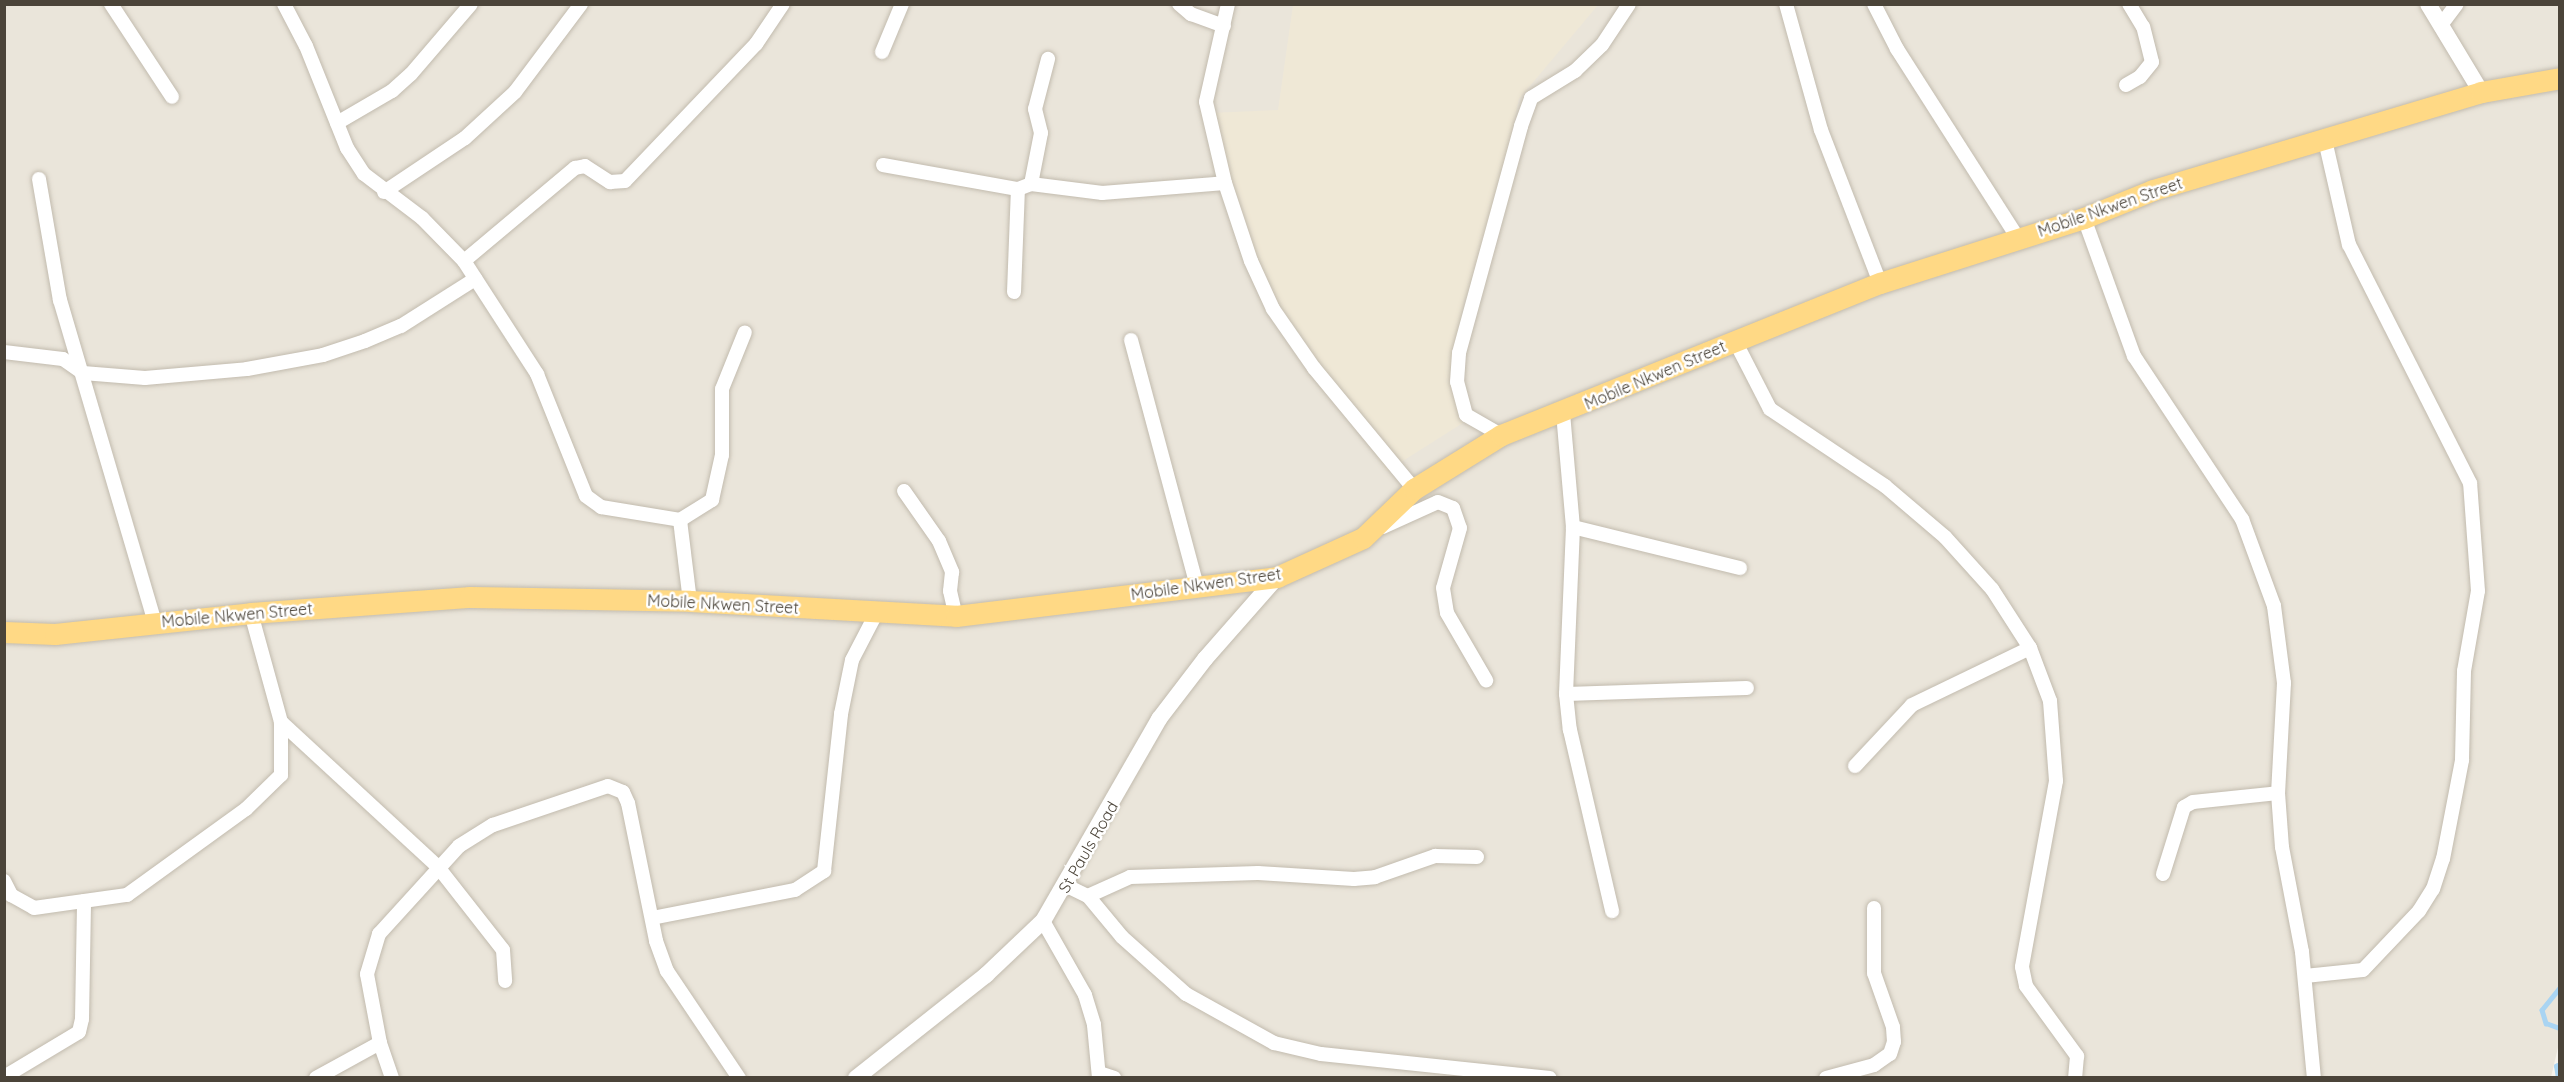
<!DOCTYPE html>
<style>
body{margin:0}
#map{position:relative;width:2564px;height:1082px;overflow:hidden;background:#f6f3ec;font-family:Quicksand,sans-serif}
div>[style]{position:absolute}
.residential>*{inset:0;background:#eae5da}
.education>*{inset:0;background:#efe8d6}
.stream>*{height:4.5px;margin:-2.25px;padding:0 2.25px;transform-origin:2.25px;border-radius:2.25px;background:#a9d4f2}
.roads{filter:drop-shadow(0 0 2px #c2bbae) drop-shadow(0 0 2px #c2bbae)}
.minor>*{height:14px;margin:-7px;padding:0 7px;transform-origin:7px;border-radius:7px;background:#fff}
.tertiary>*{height:16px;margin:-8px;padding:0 8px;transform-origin:8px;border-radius:8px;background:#fff}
.trunk>*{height:21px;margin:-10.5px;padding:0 10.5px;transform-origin:10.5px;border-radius:10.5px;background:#ffd985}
span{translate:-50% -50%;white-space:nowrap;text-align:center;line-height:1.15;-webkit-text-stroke:5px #fff;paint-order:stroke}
.street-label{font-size:16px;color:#4b4439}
.frame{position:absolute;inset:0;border:6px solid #4b4439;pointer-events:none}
</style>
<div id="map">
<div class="residential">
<div style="clip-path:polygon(5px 5px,2559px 5px,2560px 1039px,2551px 1077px,5px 1078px)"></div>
</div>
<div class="education">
<div style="clip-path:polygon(1293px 5px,1598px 5px,1519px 99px,1487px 247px,1464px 301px,1457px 336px,1466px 421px,1387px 471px,1322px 378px,1253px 267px,1210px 113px,1278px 110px)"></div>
</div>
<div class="stream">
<div style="left:2560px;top:988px;width:28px;rotate:129deg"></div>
<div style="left:2542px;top:1010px;width:14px;rotate:73deg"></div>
<div style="left:2546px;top:1023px;width:15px;rotate:20deg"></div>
<div style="left:2558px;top:1078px;width:12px;rotate:-99deg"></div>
<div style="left:2556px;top:1066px;width:4px;rotate:-27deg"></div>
</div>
<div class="roads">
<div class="minor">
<div style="left:111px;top:4px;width:111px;rotate:56.7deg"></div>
<div style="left:284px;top:4px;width:47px;rotate:62.4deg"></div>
<div style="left:306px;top:46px;width:110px;rotate:68.1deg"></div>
<div style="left:347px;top:148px;width:31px;rotate:57deg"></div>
<div style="left:364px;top:174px;width:73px;rotate:37.2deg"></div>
<div style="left:422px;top:218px;width:60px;rotate:45.7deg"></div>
<div style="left:464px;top:261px;width:135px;rotate:57.1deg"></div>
<div style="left:537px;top:374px;width:131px;rotate:68.1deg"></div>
<div style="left:586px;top:496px;width:19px;rotate:36deg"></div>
<div style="left:601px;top:507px;width:80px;rotate:9.3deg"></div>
<div style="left:680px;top:520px;width:38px;rotate:-32deg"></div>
<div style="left:712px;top:500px;width:46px;rotate:-77.5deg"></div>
<div style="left:722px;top:455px;width:66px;rotate:-90deg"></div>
<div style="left:722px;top:389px;width:61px;rotate:-68deg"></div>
<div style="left:1179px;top:4px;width:16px;rotate:40deg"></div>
<div style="left:1191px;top:14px;width:35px;rotate:20deg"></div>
<div style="left:1228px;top:4px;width:100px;rotate:102.7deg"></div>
<div style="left:1206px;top:102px;width:83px;rotate:76.8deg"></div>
<div style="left:1225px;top:183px;width:82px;rotate:71.6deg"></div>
<div style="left:1251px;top:261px;width:53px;rotate:65.4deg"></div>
<div style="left:1273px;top:309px;width:72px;rotate:55.2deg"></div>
<div style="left:1314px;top:368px;width:157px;rotate:50.4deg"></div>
<div style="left:1786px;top:4px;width:131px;rotate:74.5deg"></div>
<div style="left:1821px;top:130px;width:164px;rotate:68.9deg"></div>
<div style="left:1874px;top:4px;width:51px;rotate:62.9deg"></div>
<div style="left:1897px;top:49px;width:224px;rotate:57.4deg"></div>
<div style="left:2441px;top:25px;width:26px;rotate:-53deg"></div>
<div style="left:882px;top:52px;width:52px;rotate:-67.4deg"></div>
<div style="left:2126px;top:85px;width:16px;rotate:-30deg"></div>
<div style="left:2140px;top:77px;width:19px;rotate:-51deg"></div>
<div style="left:2152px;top:62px;width:36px;rotate:-104deg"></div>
<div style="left:2143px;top:27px;width:27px;rotate:-121deg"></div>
<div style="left:337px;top:123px;width:64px;rotate:-30.2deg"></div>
<div style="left:392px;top:91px;width:25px;rotate:-42deg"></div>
<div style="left:411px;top:74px;width:92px;rotate:-49.4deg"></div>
<div style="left:883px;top:165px;width:137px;rotate:10.1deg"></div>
<div style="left:1018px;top:189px;width:14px;rotate:-21deg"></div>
<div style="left:1031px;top:184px;width:72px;rotate:7.2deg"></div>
<div style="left:1102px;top:193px;width:123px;rotate:-4.6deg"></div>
<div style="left:39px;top:179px;width:123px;rotate:80.2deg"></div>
<div style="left:60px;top:300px;width:336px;rotate:73.6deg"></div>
<div style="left:1031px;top:184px;width:52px;rotate:-78.9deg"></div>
<div style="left:1041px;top:133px;width:25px;rotate:-104deg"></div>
<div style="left:1035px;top:109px;width:52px;rotate:-75.4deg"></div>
<div style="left:384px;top:192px;width:97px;rotate:-33.7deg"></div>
<div style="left:465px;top:138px;width:68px;rotate:-42.6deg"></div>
<div style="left:515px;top:92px;width:110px;rotate:-53.1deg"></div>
<div style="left:2084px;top:218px;width:147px;rotate:70.1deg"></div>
<div style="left:2134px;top:356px;width:196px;rotate:56.5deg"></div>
<div style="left:2242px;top:519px;width:93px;rotate:69.8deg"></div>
<div style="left:2274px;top:606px;width:78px;rotate:82.6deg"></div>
<div style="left:2284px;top:683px;width:110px;rotate:93.1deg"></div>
<div style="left:2278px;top:793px;width:54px;rotate:85.8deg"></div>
<div style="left:2282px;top:847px;width:107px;rotate:79.2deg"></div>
<div style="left:2302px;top:952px;width:127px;rotate:84.6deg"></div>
<div style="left:464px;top:261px;width:145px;rotate:-40deg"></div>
<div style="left:575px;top:168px;width:10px;rotate:-11deg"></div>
<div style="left:585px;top:166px;width:30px;rotate:33deg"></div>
<div style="left:610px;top:182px;width:15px;rotate:-4deg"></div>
<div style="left:625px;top:181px;width:190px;rotate:-46.3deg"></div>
<div style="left:756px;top:44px;width:48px;rotate:-56deg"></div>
<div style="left:1014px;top:292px;width:103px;rotate:-87.8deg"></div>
<div style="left:1131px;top:340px;width:256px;rotate:75deg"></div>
<div style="left:1735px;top:341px;width:76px;rotate:62.8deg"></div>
<div style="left:1770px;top:409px;width:138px;rotate:33.8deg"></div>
<div style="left:1885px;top:486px;width:79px;rotate:40.4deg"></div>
<div style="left:1945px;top:537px;width:70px;rotate:47.9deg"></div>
<div style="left:1992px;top:589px;width:70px;rotate:57.2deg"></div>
<div style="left:2030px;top:648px;width:57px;rotate:69.3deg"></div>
<div style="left:2050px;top:701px;width:80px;rotate:85.7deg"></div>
<div style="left:2056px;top:781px;width:189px;rotate:100.4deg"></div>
<div style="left:2022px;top:967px;width:19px;rotate:78deg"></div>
<div style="left:2026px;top:986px;width:87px;rotate:53.9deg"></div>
<div style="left:2077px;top:1056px;width:22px;rotate:95deg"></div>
<div style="left:4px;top:352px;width:59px;rotate:6.8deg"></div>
<div style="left:63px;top:359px;width:24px;rotate:35deg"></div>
<div style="left:83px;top:373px;width:62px;rotate:4.6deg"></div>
<div style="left:145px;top:378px;width:102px;rotate:-5deg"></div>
<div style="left:247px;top:369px;width:77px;rotate:-10.4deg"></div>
<div style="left:323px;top:355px;width:44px;rotate:-18.4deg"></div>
<div style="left:365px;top:341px;width:39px;rotate:-23deg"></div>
<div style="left:401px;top:326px;width:88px;rotate:-32.4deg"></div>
<div style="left:1563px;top:413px;width:114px;rotate:85deg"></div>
<div style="left:1573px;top:527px;width:167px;rotate:92.4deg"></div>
<div style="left:1566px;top:694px;width:36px;rotate:84deg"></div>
<div style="left:1570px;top:730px;width:186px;rotate:76.9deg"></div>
<div style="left:1501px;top:435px;width:40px;rotate:-150.3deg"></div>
<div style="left:1466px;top:415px;width:34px;rotate:-105deg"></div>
<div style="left:1457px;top:382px;width:29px;rotate:-86deg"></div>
<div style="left:1459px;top:353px;width:235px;rotate:-74.7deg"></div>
<div style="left:1521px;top:126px;width:30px;rotate:-70deg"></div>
<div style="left:1531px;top:98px;width:52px;rotate:-31.5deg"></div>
<div style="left:1575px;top:71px;width:37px;rotate:-44deg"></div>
<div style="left:1602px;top:45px;width:49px;rotate:-56.6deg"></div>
<div style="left:904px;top:491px;width:61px;rotate:55deg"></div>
<div style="left:939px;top:541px;width:34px;rotate:67deg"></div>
<div style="left:952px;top:572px;width:19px;rotate:96deg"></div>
<div style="left:950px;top:591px;width:26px;rotate:77deg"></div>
<div style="left:680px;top:520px;width:82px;rotate:83deg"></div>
<div style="left:1383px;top:527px;width:60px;rotate:-24.4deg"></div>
<div style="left:1438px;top:502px;width:16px;rotate:22deg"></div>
<div style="left:1453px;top:508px;width:21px;rotate:71deg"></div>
<div style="left:1460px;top:528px;width:62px;rotate:105.8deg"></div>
<div style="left:1443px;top:588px;width:25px;rotate:81deg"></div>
<div style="left:1447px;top:613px;width:78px;rotate:59.8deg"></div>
<div style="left:1573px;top:527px;width:172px;rotate:13.8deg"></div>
<div style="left:1566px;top:694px;width:181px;rotate:-1.9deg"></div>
<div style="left:281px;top:722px;width:214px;rotate:42.7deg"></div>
<div style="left:438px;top:867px;width:105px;rotate:51.9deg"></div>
<div style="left:503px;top:950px;width:31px;rotate:86deg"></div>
<div style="left:1855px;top:766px;width:83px;rotate:-46.9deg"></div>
<div style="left:1912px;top:705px;width:131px;rotate:-25.8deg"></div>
<div style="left:2163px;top:874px;width:70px;rotate:-72.6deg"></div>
<div style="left:2184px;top:807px;width:10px;rotate:-29deg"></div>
<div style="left:2193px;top:802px;width:85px;rotate:-6deg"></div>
<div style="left:4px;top:881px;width:16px;rotate:63deg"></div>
<div style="left:11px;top:895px;width:26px;rotate:29deg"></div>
<div style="left:34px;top:908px;width:94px;rotate:-8deg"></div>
<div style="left:127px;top:895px;width:147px;rotate:-35.9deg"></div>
<div style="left:246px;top:809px;width:49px;rotate:-44.2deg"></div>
<div style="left:281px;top:775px;width:53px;rotate:-90deg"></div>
<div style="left:281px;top:722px;width:113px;rotate:-105.4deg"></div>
<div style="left:1065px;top:885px;width:25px;rotate:26deg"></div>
<div style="left:1088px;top:896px;width:53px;rotate:50.3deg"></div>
<div style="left:1122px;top:937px;width:86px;rotate:41.7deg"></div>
<div style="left:1186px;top:994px;width:101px;rotate:29.1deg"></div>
<div style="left:1274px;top:1043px;width:48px;rotate:13.2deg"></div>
<div style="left:1321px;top:1054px;width:230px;rotate:6deg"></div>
<div style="left:1088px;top:896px;width:46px;rotate:-24.3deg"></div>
<div style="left:1130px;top:877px;width:128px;rotate:-1.8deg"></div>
<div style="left:1258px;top:873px;width:96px;rotate:3.6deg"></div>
<div style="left:1354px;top:879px;width:21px;rotate:-5deg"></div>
<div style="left:1375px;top:877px;width:64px;rotate:-19.3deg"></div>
<div style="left:1435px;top:856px;width:42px;rotate:1.4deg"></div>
<div style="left:652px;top:918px;width:146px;rotate:-11.1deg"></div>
<div style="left:795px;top:890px;width:35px;rotate:-33deg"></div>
<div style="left:824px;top:871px;width:158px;rotate:-83.8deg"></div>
<div style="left:841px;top:714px;width:55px;rotate:-78.5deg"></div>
<div style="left:852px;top:660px;width:54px;rotate:-62.5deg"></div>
<div style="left:1043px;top:921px;width:85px;rotate:60.4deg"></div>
<div style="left:1085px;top:995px;width:31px;rotate:73deg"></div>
<div style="left:1094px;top:1025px;width:53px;rotate:84.6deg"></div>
<div style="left:2305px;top:976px;width:58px;rotate:-5.9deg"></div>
<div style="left:2363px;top:970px;width:81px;rotate:-46.5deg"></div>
<div style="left:2419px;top:911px;width:26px;rotate:-58deg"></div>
<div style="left:2433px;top:889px;width:32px;rotate:-72deg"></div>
<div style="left:2443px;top:859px;width:101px;rotate:-79.1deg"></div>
<div style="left:2462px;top:760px;width:89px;rotate:-88.7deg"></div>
<div style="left:2464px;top:671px;width:81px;rotate:-80.1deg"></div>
<div style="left:2478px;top:591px;width:108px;rotate:-94.2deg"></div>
<div style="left:2470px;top:483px;width:267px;rotate:-116.9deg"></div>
<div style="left:2349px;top:245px;width:108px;rotate:-102.9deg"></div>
<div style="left:1099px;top:1073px;width:16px;rotate:18deg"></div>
<div style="left:4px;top:1077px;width:87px;rotate:-31deg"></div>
<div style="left:79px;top:1032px;width:13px;rotate:-77deg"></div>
<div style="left:82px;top:1019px;width:118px;rotate:-89deg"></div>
<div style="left:316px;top:1078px;width:73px;rotate:-28.7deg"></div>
<div style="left:392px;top:1078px;width:37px;rotate:-109deg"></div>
<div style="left:380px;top:1043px;width:70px;rotate:-100.7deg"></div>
<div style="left:367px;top:974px;width:42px;rotate:-73.3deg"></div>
<div style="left:379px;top:934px;width:119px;rotate:-47.7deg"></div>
<div style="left:459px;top:846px;width:40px;rotate:-32deg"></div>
<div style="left:493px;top:825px;width:121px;rotate:-18.7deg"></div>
<div style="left:608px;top:786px;width:16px;rotate:22deg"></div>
<div style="left:623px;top:792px;width:12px;rotate:66deg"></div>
<div style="left:628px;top:803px;width:141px;rotate:78.5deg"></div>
<div style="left:656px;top:941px;width:32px;rotate:70deg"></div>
<div style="left:667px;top:971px;width:129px;rotate:56.1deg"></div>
<div style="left:1826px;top:1078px;width:50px;rotate:-15.2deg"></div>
<div style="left:1874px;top:1065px;width:19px;rotate:-35deg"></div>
<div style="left:1890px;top:1054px;width:13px;rotate:-72deg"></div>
<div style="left:1894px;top:1042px;width:15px;rotate:-94deg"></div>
<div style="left:1893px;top:1027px;width:57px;rotate:-109.4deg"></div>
<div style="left:1874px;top:973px;width:65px;rotate:-90deg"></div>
</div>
<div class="tertiary">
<div style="left:2428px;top:4px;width:103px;rotate:58.9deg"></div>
<div style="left:856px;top:1078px;width:166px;rotate:-38.4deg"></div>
<div style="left:986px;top:975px;width:79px;rotate:-43.5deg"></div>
<div style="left:1043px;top:921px;width:233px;rotate:-60.1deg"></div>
<div style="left:1159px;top:719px;width:76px;rotate:-52.5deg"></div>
<div style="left:1205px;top:659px;width:109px;rotate:-48.7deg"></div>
</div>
<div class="trunk">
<div style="left:4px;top:632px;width:51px;rotate:2.2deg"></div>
<div style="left:55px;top:634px;width:197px;rotate:-6.1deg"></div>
<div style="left:251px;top:613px;width:220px;rotate:-4.2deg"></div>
<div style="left:470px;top:597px;width:220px;rotate:1deg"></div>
<div style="left:690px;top:601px;width:266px;rotate:3.2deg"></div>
<div style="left:956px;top:616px;width:323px;rotate:-6.9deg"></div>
<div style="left:1277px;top:577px;width:94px;rotate:-24.4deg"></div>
<div style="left:1363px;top:538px;width:71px;rotate:-43.9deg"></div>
<div style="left:1414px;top:489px;width:102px;rotate:-31.8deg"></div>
<div style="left:1501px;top:435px;width:408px;rotate:-21.9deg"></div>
<div style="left:1880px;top:283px;width:214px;rotate:-17.7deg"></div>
<div style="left:2084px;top:218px;width:74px;rotate:-22.1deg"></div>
<div style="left:2153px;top:190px;width:342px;rotate:-16.6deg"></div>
<div style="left:2481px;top:92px;width:80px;rotate:-10deg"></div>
</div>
</div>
<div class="street-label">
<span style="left:2110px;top:207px;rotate:-19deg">Mobile Nkwen Street</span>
<span style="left:1655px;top:375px;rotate:-23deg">Mobile Nkwen Street</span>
<span style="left:1206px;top:584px;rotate:-8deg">Mobile Nkwen Street</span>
<span style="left:723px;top:604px;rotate:3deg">Mobile Nkwen Street</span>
<span style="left:237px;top:615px;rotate:-5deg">Mobile Nkwen Street</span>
<span style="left:1088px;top:847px;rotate:-60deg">St Pauls Road</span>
</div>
<div class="frame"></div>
</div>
